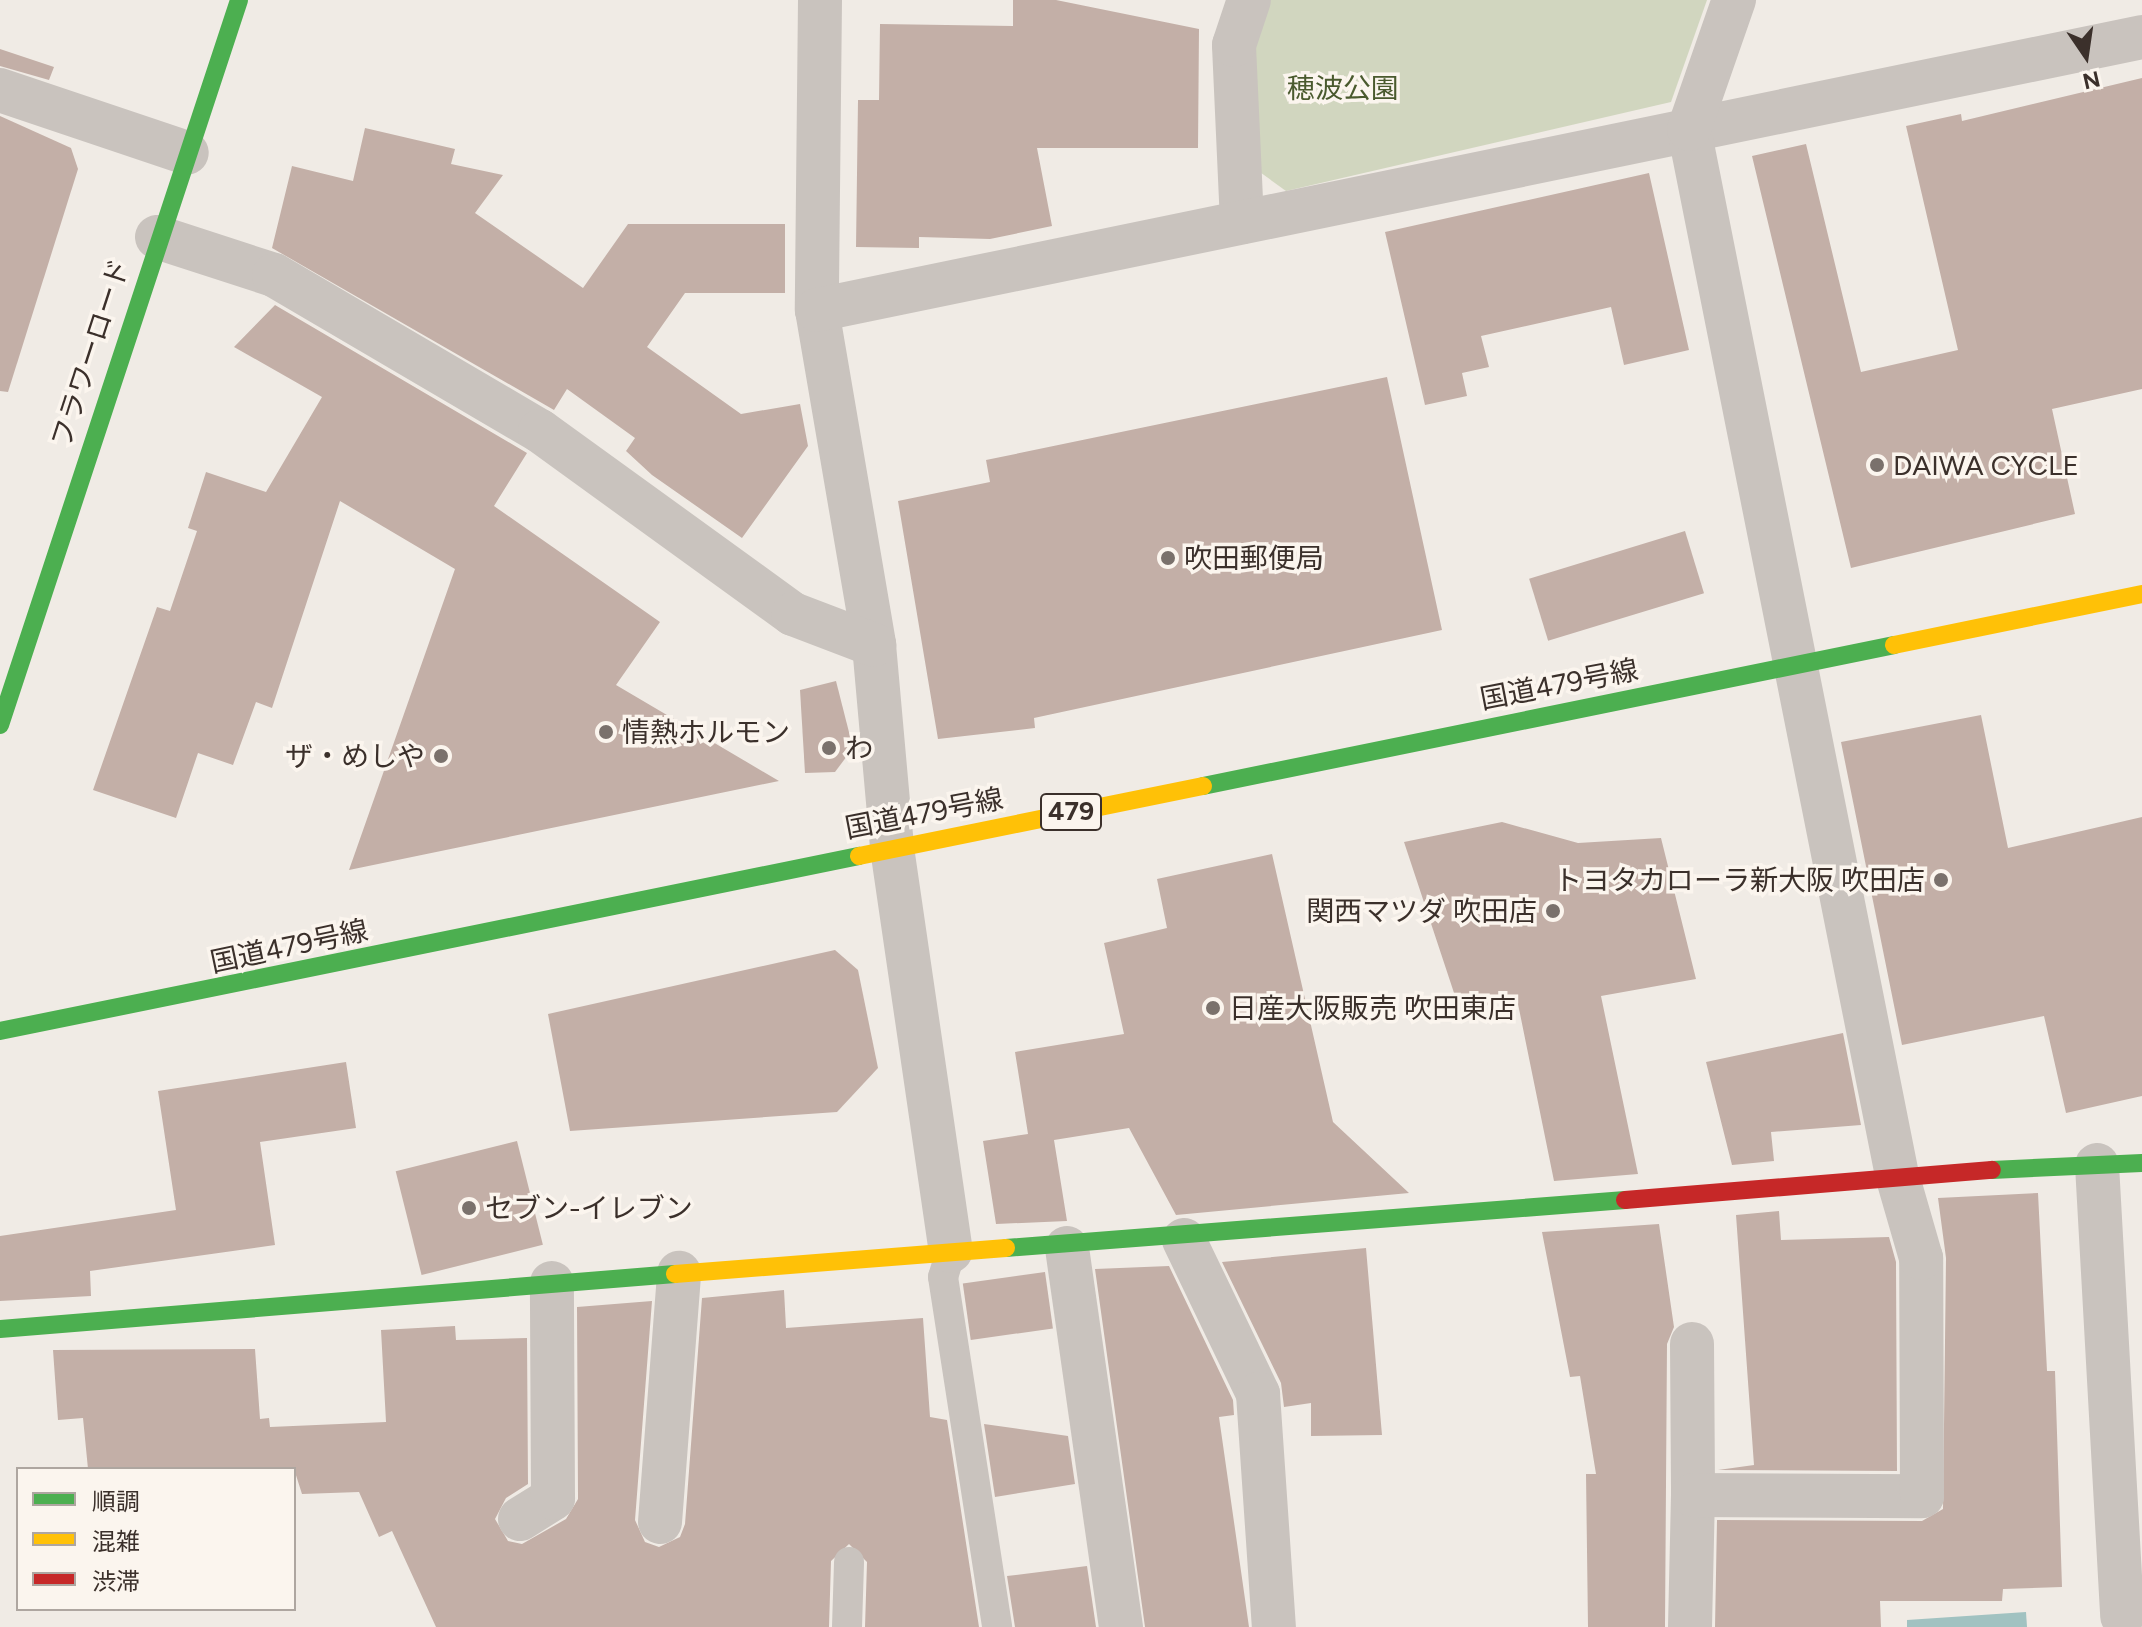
<!DOCTYPE html>
<meta charset="utf-8">
<style>
body{margin:0}
#map{position:relative;width:2142px;height:1627px;overflow:hidden;background:#f0ebe5;font-family:Figtree,"Noto Sans JP",sans-serif}
div>[style]{position:absolute}
.green>*{inset:0;background:#d1d6bf}
.water>*{inset:0;background:#a1c2c1}
.building>*{inset:0;background:#c3afa7;transform-origin:0 0}
.lane>*{height:30px;margin:-15px;padding:0 15px;transform-origin:15px;border-radius:15px;background:#c9c3be}
.street>*{height:44px;margin:-22px;padding:0 22px;transform-origin:22px;border-radius:22px;background:#c9c3be}
.fast>*{height:18px;margin:-9px;padding:0 9px;transform-origin:9px;border-radius:9px;background:#4caf50}
.slow>*{height:18px;margin:-9px;padding:0 9px;transform-origin:9px;border-radius:9px;background:#ffc107}
.jam>*{height:18px;margin:-9px;padding:0 9px;transform-origin:9px;border-radius:9px;background:#c62828}
.dots>*{width:22px;height:22px;translate:-50% -50%;box-sizing:border-box;border:4px solid #fbf5ee;border-radius:50%}
span{translate:-50% -50%;white-space:nowrap;text-align:center;line-height:1.15;-webkit-text-stroke:7px #fbf5ee;paint-order:stroke}
.shield-label span{padding:2px 6px;background:#fbf5ee;border:2px solid;border-radius:6px;-webkit-text-stroke-width:0}
.shield-label{font-size:26px;color:#3b302b;font-weight:700}
.park-label{font-size:28px;color:#4a5a2e}
.street-label{font-size:28px;color:#3b302b}
.poi-label{font-size:28px;color:#3b302b}
.left{translate:0 -50%;text-align:left}
.right{translate:-100% -50%;text-align:right}
.legend{position:absolute;left:16px;top:1467px;width:280px;height:144px;box-sizing:border-box;background:#fbf5ee;border:2px solid #aea6a0;margin:0;padding:10px 14px;list-style:none;font-size:24px;color:#3b302b}
.legend li{display:flex;align-items:center;gap:16px;height:40px}
.legend b{width:40px;border:2px solid #aea6a0}
.north{position:absolute;left:2046px;top:16px;width:80px;height:80px;-webkit-text-stroke:6px #fbf5ee;paint-order:stroke;rotate:167deg;font-size:22px;font-weight:700;line-height:32px;text-align:center;color:#3b302b}
.north::after{content:'';display:block;margin:auto;width:28px;height:36px;background:#3b302b;clip-path:polygon(50% 0,100% 100%,50% 72%,0 100%)}
</style>
<div id="map">
<div class="green">
<div style="clip-path:polygon(1269px 0,1707px 0,1671px 102px,1286px 191px,1257px 170px,1254px 46px)"></div>
</div>
<div class="water">
<div style="clip-path:polygon(2026px 1612px,2027px 1627px,1907px 1627px,1907px 1620px)"></div>
</div>
<div class="building">
<div style="clip-path:polygon(1013px 0,1056px 0,1199px 29px,1198px 148px,1037px 148px,1052px 226px,990px 239px,919px 237px,919px 248px,856px 247px,858px 100px,879px 100px,880px 24px,1013px 26px)"></div>
<div style="clip-path:polygon(0 49px,54px 67px,49px 80px,0 66px)"></div>
<div style="clip-path:polygon(2142px 78px,2142px 389px,2052px 409px,2075px 514px,1851px 568px,1752px 156px,1806px 144px,1861px 372px,1958px 350px,1906px 126px,1961px 114px,1962px 121px)"></div>
<div style="clip-path:polygon(0 116px,71px 148px,78px 169px,8px 392px,0 391px)"></div>
<div style="clip-path:polygon(365px 128px,455px 149px,451px 164px,503px 175px,475px 213px,583px 288px,628px 224px,785px 224px,785px 293px,685px 293px,647px 347px,741px 414px,800px 404px,808px 446px,742px 538px,652px 475px,626px 451px,635px 438px,567px 389px,554px 410px,272px 248px,292px 166px,353px 181px)"></div>
<div style="clip-path:polygon(1649px 173px,1689px 350px,1624px 365px,1611px 307px,1481px 336px,1489px 367px,1462px 373px,1467px 396px,1425px 405px,1385px 232px)"></div>
<div style="clip-path:polygon(275px 305px,527px 453px,494px 506px,660px 622px,616px 685px,779px 781px,349px 870px,455px 569px,340px 501px,272px 708px,256px 702px,233px 765px,198px 753px,176px 818px,93px 790px,157px 607px,170px 611px,197px 531px,188px 528px,206px 472px,266px 492px,322px 397px,234px 347px)"></div>
<div style="clip-path:polygon(1387px 377px,1442px 630px,1034px 718px,1035px 728px,938px 739px,898px 501px,990px 482px,986px 460px)"></div>
<div style="left:1685px;top:531px;width:65px;height:163px;rotate:73deg"></div>
<div style="clip-path:polygon(836px 681px,853px 748px,835px 772px,805px 773px,800px 690px)"></div>
<div style="clip-path:polygon(1981px 715px,2008px 848px,2142px 817px,2142px 1096px,2066px 1113px,2044px 1016px,1902px 1045px,1841px 742px)"></div>
<div style="clip-path:polygon(1502px 822px,1578px 843px,1661px 838px,1696px 979px,1601px 996px,1638px 1174px,1554px 1181px,1517px 999px,1460px 1011px,1404px 842px)"></div>
<div style="clip-path:polygon(1272px 854px,1333px 1122px,1409px 1193px,1176px 1215px,1129px 1128px,1054px 1140px,1067px 1221px,996px 1224px,983px 1141px,1028px 1134px,1015px 1052px,1124px 1034px,1104px 943px,1167px 928px,1157px 879px)"></div>
<div style="clip-path:polygon(835px 950px,858px 970px,878px 1068px,837px 1112px,570px 1131px,548px 1014px)"></div>
<div style="clip-path:polygon(1843px 1033px,1861px 1125px,1771px 1132px,1774px 1161px,1732px 1165px,1706px 1062px)"></div>
<div style="clip-path:polygon(346px 1062px,356px 1128px,260px 1142px,275px 1245px,90px 1271px,91px 1296px,0 1301px,0 1236px,176px 1210px,158px 1091px)"></div>
<div style="left:517px;top:1141px;width:107px;height:125px;rotate:76deg"></div>
<div style="clip-path:polygon(2038px 1193px,2047px 1371px,2055px 1371px,2062px 1587px,2003px 1589px,2002px 1601px,1880px 1601px,1881px 1627px,1715px 1627px,1717px 1520px,1922px 1521px,1943px 1509px,1946px 1258px,1938px 1198px)"></div>
<div style="clip-path:polygon(1779px 1211px,1781px 1240px,1889px 1237px,1896px 1262px,1897px 1471px,1718px 1470px,1754px 1465px,1736px 1215px)"></div>
<div style="clip-path:polygon(1659px 1224px,1674px 1327px,1667px 1344px,1665px 1627px,1588px 1627px,1586px 1474px,1596px 1474px,1580px 1376px,1570px 1377px,1542px 1232px)"></div>
<div style="clip-path:polygon(1366px 1248px,1382px 1435px,1311px 1436px,1311px 1403px,1284px 1407px,1281px 1383px,1222px 1262px)"></div>
<div style="clip-path:polygon(1169px 1266px,1233px 1400px,1234px 1415px,1219px 1417px,1249px 1627px,1145px 1627px,1095px 1269px)"></div>
<div style="left:1045px;top:1272px;width:57px;height:83px;rotate:82deg"></div>
<div style="clip-path:polygon(784px 1290px,786px 1328px,923px 1318px,930px 1417px,947px 1420px,979px 1627px,865px 1627px,867px 1562px,849px 1544px,831px 1561px,829px 1627px,436px 1627px,392px 1531px,379px 1537px,359px 1492px,302px 1494px,294px 1469px,88px 1469px,83px 1418px,58px 1420px,53px 1350px,255px 1349px,260px 1419px,269px 1418px,270px 1427px,386px 1422px,381px 1330px,455px 1326px,456px 1340px,527px 1338px,528px 1484px,506px 1498px,495px 1519px,508px 1541px,522px 1544px,566px 1519px,578px 1499px,577px 1307px,652px 1301px,635px 1520px,645px 1542px,659px 1547px,680px 1537px,685px 1524px,702px 1298px)"></div>
<div style="clip-path:polygon(984px 1424px,1068px 1436px,1075px 1484px,995px 1497px)"></div>
<div style="clip-path:polygon(1087px 1566px,1096px 1627px,1015px 1627px,1007px 1576px)"></div>
</div>
<div class="lane">
<div style="left:951px;top:1251px;width:27px;rotate:107deg"></div>
<div style="left:943px;top:1277px;width:354px;rotate:81.2deg"></div>
<div style="left:847px;top:1627px;width:65px;rotate:-88.2deg"></div>
</div>
<div class="street">
<div style="left:820px;top:0;width:310px;rotate:90.6deg"></div>
<div style="left:817px;top:310px;width:340px;rotate:80.3deg"></div>
<div style="left:874px;top:645px;width:204px;rotate:84.9deg"></div>
<div style="left:892px;top:848px;width:407px;rotate:81.7deg"></div>
<div style="left:0;top:90px;width:197px;rotate:18.6deg"></div>
<div style="left:1242px;top:222px;width:177px;rotate:-92.6deg"></div>
<div style="left:1234px;top:45px;width:47px;rotate:-71.6deg"></div>
<div style="left:157px;top:237px;width:123px;rotate:18deg"></div>
<div style="left:274px;top:275px;width:308px;rotate:30.4deg"></div>
<div style="left:540px;top:431px;width:312px;rotate:35.9deg"></div>
<div style="left:793px;top:614px;width:87px;rotate:20.9deg"></div>
<div style="left:817px;top:310px;width:1353px;rotate:-11.64deg"></div>
<div style="left:2097px;top:1165px;width:452px;rotate:86.8deg"></div>
<div style="left:1184px;top:1240px;width:171px;rotate:64.3deg"></div>
<div style="left:1258px;top:1394px;width:234px;rotate:86.1deg"></div>
<div style="left:1067px;top:1248px;width:383px;rotate:81.9deg"></div>
<div style="left:1692px;top:1344px;width:151px;rotate:89.6deg"></div>
<div style="left:520px;top:1519px;width:39px;rotate:-32deg"></div>
<div style="left:553px;top:1498px;width:215px;rotate:-90.3deg"></div>
<div style="left:660px;top:1522px;width:250px;rotate:-85.6deg"></div>
<div style="left:1690px;top:1627px;width:132px;rotate:-88.7deg"></div>
<div style="left:1693px;top:1495px;width:229px;rotate:0.3deg"></div>
<div style="left:1922px;top:1496px;width:238px;rotate:-90.2deg"></div>
<div style="left:1921px;top:1258px;width:86px;rotate:-106.1deg"></div>
<div style="left:1897px;top:1175px;width:1066px;rotate:-101.25deg"></div>
<div style="left:1689px;top:129px;width:137px;rotate:-70.8deg"></div>
</div>
<div class="fast">
<div style="left:0;top:725px;width:763px;rotate:-71.75deg"></div>
<div style="left:1203px;top:786px;width:705px;rotate:-11.53deg"></div>
<div style="left:0;top:1031px;width:877px;rotate:-11.52deg"></div>
<div style="left:1992px;top:1170px;width:150px;rotate:-2.7deg"></div>
<div style="left:1006px;top:1248px;width:621px;rotate:-4.43deg"></div>
<div style="left:0;top:1329px;width:677px;rotate:-4.66deg"></div>
</div>
<div class="slow">
<div style="left:1894px;top:645px;width:253px;rotate:-11.6deg"></div>
<div style="left:859px;top:856px;width:351px;rotate:-11.5deg"></div>
<div style="left:675px;top:1274px;width:332px;rotate:-4.5deg"></div>
</div>
<div class="jam">
<div style="left:1625px;top:1200px;width:368px;rotate:-4.7deg"></div>
</div>
<div class="dots">
<div style="left:1877px;top:465px;background:#7a716c"></div>
<div style="left:1168px;top:558px;background:#7a716c"></div>
<div style="left:606px;top:732px;background:#7a716c"></div>
<div style="left:829px;top:748px;background:#7a716c"></div>
<div style="left:441px;top:756px;background:#7a716c"></div>
<div style="left:1941px;top:880px;background:#7a716c"></div>
<div style="left:1553px;top:911px;background:#7a716c"></div>
<div style="left:1213px;top:1008px;background:#7a716c"></div>
<div style="left:469px;top:1208px;background:#7a716c"></div>
</div>
<div class="shield-label">
<span style="left:1071px;top:812px">479</span>
</div>
<div class="park-label">
<span style="left:1343px;top:88px">穂波公園</span>
</div>
<div class="street-label">
<span style="left:90px;top:353px;rotate:-72deg">フラワーロード</span>
<span style="left:1559px;top:684px;rotate:-11deg">国道479号線</span>
<span style="left:924px;top:813px;rotate:-11deg">国道479号線</span>
<span style="left:289px;top:946px;rotate:-12deg">国道479号線</span>
</div>
<div class="poi-label">
<span class="left" style="left:1893px;top:465px">DAIWA CYCLE</span>
<span class="left" style="left:1184px;top:558px">吹田郵便局</span>
<span class="left" style="left:622px;top:732px">情熱ホルモン</span>
<span class="left" style="left:845px;top:748px">わ</span>
<span class="right" style="left:425px;top:756px">ザ・めしや</span>
<span class="right" style="left:1925px;top:880px">トヨタカローラ新大阪 吹田店</span>
<span class="right" style="left:1537px;top:911px">関西マツダ 吹田店</span>
<span class="left" style="left:1229px;top:1008px">日産大阪販売 吹田東店</span>
<span class="left" style="left:485px;top:1208px">セブン-イレブン</span>
</div>
<ul class="legend">
<li><b style="height:10px;background:#4caf50"></b>順調</li>
<li><b style="height:10px;background:#ffc107"></b>混雑</li>
<li><b style="height:10px;background:#c62828"></b>渋滞</li>
</ul>
<div class="north">N</div>
</div>
